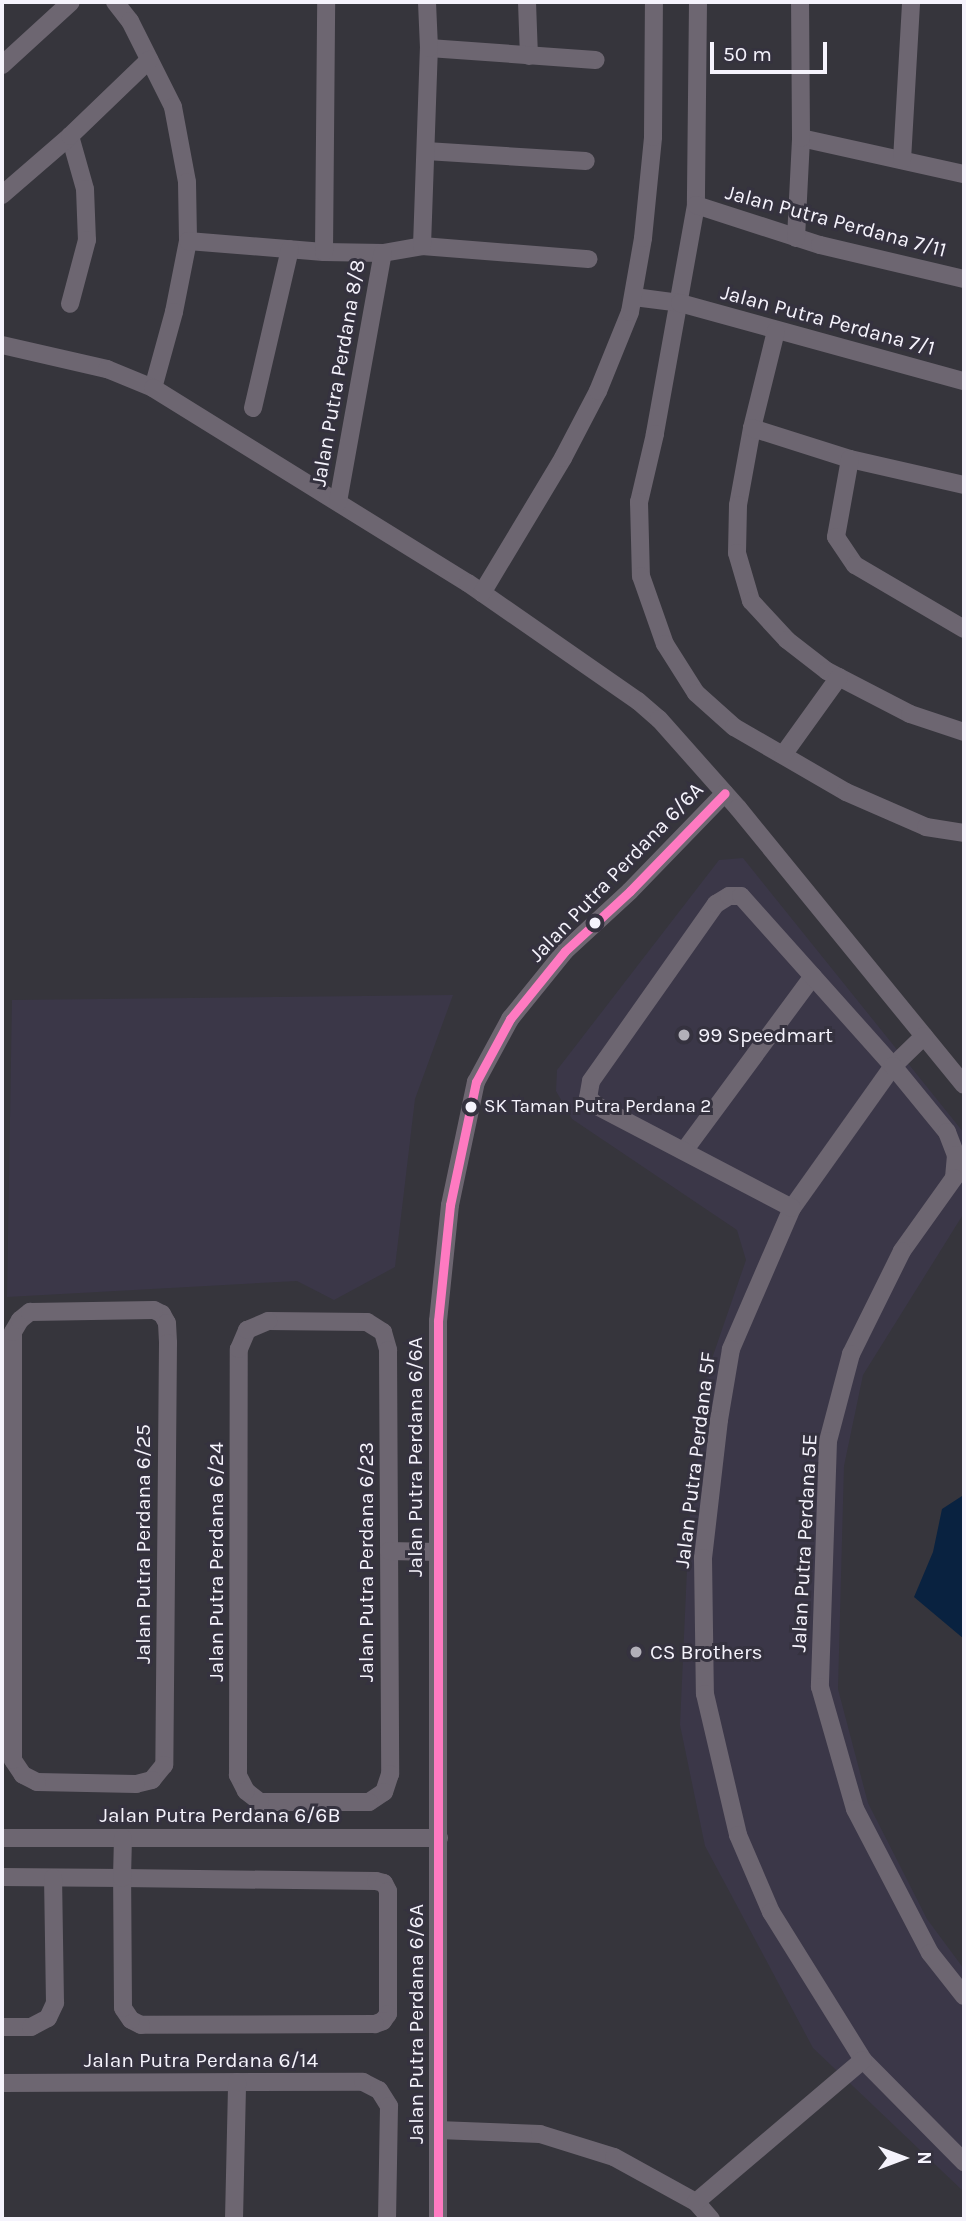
<!DOCTYPE html>
<style>
body{margin:0}
#map{position:relative;width:966px;height:2221px;overflow:hidden;background:#36353c;font-family:Karla,sans-serif}
div>[style]{position:absolute}
.built>*{inset:0;background:#3b3748}
.water>*{inset:0;background:#092240}
.minor>*{height:18px;margin:-9px;padding:0 9px;transform-origin:9px;border-radius:9px;background:#6d6671}
.bus-1>*{height:9px;margin:-4.5px;padding:0 4.5px;transform-origin:4.5px;border-radius:4.5px;background:#fe7ac1}
.dots>*{width:19px;height:19px;translate:-50% -50%;box-sizing:border-box;border:4px solid #35323f;border-radius:50%}
span{translate:-50% -50%;white-space:nowrap;text-align:center;line-height:1.15;-webkit-text-stroke:6px #35323f;paint-order:stroke}
.bus-label{font-size:19px;color:#f5f3fc}
.left{translate:0 -50%;text-align:left}
.street-label{font-size:21px;color:#f5f3fc}
.poi-label{font-size:21px;color:#f5f3fc}
.frame{position:absolute;inset:0;border:4px solid #f5f3fc;pointer-events:none}
.north{position:absolute;left:868px;top:2123px;width:70px;height:70px;-webkit-text-stroke:5px #35323f;paint-order:stroke;rotate:90deg;font-size:19px;font-weight:700;line-height:28px;text-align:center;color:#f5f3fc}
.north::after{content:'';display:block;margin:auto;width:24px;height:32px;background:#f5f3fc;clip-path:polygon(50% 0,100% 100%,50% 72%,0 100%)}
.scale{position:absolute;left:710px;top:42px;width:117px;height:32px;box-sizing:border-box;border:4px solid #f5f3fc;border-top:0;padding-left:9px;font-size:21px;line-height:24px;white-space:nowrap;color:#f5f3fc;-webkit-text-stroke:5px #35323f;paint-order:stroke}
</style>
<div id="map">
<div class="built">
<div style="clip-path:polygon(743px 858px,964px 1133px,964px 1213px,863px 1375px,844px 1466px,838px 1689px,868px 1803px,927px 1919px,964px 1969px,964px 2192px,813px 2048px,705px 1846px,680px 1725px,689px 1524px,707px 1373px,746px 1260px,737px 1230px,572px 1119px,556px 1091px,557px 1070px,719px 860px)"></div>
<div style="clip-path:polygon(453px 995px,415px 1099px,395px 1267px,334px 1300px,297px 1281px,7px 1297px,12px 1000px)"></div>
</div>
<div class="water">
<div style="clip-path:polygon(964px 1472px,964px 1639px,914px 1597px,933px 1552px,942px 1509px,962px 1496px)"></div>
</div>
<div class="minor">
<div style="left:115px;top:2px;width:24px;rotate:52deg"></div>
<div style="left:130px;top:21px;width:96px;rotate:63.4deg"></div>
<div style="left:173px;top:107px;width:76px;rotate:79.4deg"></div>
<div style="left:187px;top:182px;width:59px;rotate:89deg"></div>
<div style="left:188px;top:241px;width:72px;rotate:101.2deg"></div>
<div style="left:174px;top:312px;width:79px;rotate:105.4deg"></div>
<div style="left:527px;top:2px;width:54px;rotate:87.9deg"></div>
<div style="left:698px;top:2px;width:203px;rotate:90.6deg"></div>
<div style="left:696px;top:205px;width:233px;rotate:100.2deg"></div>
<div style="left:655px;top:434px;width:70px;rotate:103.2deg"></div>
<div style="left:639px;top:502px;width:74px;rotate:88.5deg"></div>
<div style="left:641px;top:576px;width:72px;rotate:70.6deg"></div>
<div style="left:665px;top:644px;width:58px;rotate:57.7deg"></div>
<div style="left:696px;top:693px;width:51px;rotate:41.8deg"></div>
<div style="left:734px;top:727px;width:129px;rotate:30.1deg"></div>
<div style="left:846px;top:792px;width:87px;rotate:23.6deg"></div>
<div style="left:926px;top:827px;width:38px;rotate:9deg"></div>
<div style="left:429px;top:48px;width:167px;rotate:4.1deg"></div>
<div style="left:2px;top:65px;width:93px;rotate:-42.4deg"></div>
<div style="left:70px;top:136px;width:55px;rotate:74.2deg"></div>
<div style="left:85px;top:189px;width:51px;rotate:87.8deg"></div>
<div style="left:87px;top:240px;width:66px;rotate:104.9deg"></div>
<div style="left:801px;top:138px;width:167px;rotate:12.5deg"></div>
<div style="left:426px;top:151px;width:160px;rotate:3.6deg"></div>
<div style="left:902px;top:160px;width:158px;rotate:-86.7deg"></div>
<div style="left:2px;top:195px;width:90px;rotate:-40.9deg"></div>
<div style="left:70px;top:136px;width:110px;rotate:-43.9deg"></div>
<div style="left:696px;top:205px;width:130px;rotate:17.9deg"></div>
<div style="left:820px;top:245px;width:148px;rotate:13.3deg"></div>
<div style="left:796px;top:238px;width:100px;rotate:-87.1deg"></div>
<div style="left:801px;top:138px;width:136px;rotate:-90.4deg"></div>
<div style="left:188px;top:241px;width:136px;rotate:4.6deg"></div>
<div style="left:324px;top:252px;width:59px;rotate:1deg"></div>
<div style="left:383px;top:253px;width:40px;rotate:-10deg"></div>
<div style="left:422px;top:246px;width:167px;rotate:4.5deg"></div>
<div style="left:422px;top:246px;width:198px;rotate:-88deg"></div>
<div style="left:429px;top:48px;width:46px;rotate:-92.5deg"></div>
<div style="left:324px;top:252px;width:250px;rotate:-89.5deg"></div>
<div style="left:634px;top:297px;width:46px;rotate:7.4deg"></div>
<div style="left:680px;top:303px;width:295px;rotate:15.4deg"></div>
<div style="left:776px;top:331px;width:100px;rotate:103.9deg"></div>
<div style="left:752px;top:428px;width:78px;rotate:100.3deg"></div>
<div style="left:738px;top:505px;width:48px;rotate:91.2deg"></div>
<div style="left:737px;top:553px;width:50px;rotate:73.7deg"></div>
<div style="left:751px;top:601px;width:53px;rotate:47.3deg"></div>
<div style="left:787px;top:640px;width:51px;rotate:37.8deg"></div>
<div style="left:827px;top:671px;width:93px;rotate:27.4deg"></div>
<div style="left:910px;top:714px;width:57px;rotate:18.4deg"></div>
<div style="left:2px;top:345px;width:108px;rotate:12.9deg"></div>
<div style="left:107px;top:369px;width:50px;rotate:22.4deg"></div>
<div style="left:153px;top:388px;width:370px;rotate:31.8deg"></div>
<div style="left:468px;top:583px;width:207px;rotate:34.8deg"></div>
<div style="left:638px;top:701px;width:28px;rotate:41deg"></div>
<div style="left:659px;top:719px;width:119px;rotate:48.4deg"></div>
<div style="left:738px;top:808px;width:357px;rotate:50.8deg"></div>
<div style="left:253px;top:408px;width:163px;rotate:-76.9deg"></div>
<div style="left:752px;top:428px;width:103px;rotate:17.6deg"></div>
<div style="left:850px;top:459px;width:117px;rotate:12.8deg"></div>
<div style="left:850px;top:459px;width:79px;rotate:100.2deg"></div>
<div style="left:836px;top:537px;width:34px;rotate:56deg"></div>
<div style="left:855px;top:565px;width:126px;rotate:30.4deg"></div>
<div style="left:338px;top:502px;width:253px;rotate:-79.8deg"></div>
<div style="left:482px;top:593px;width:157px;rotate:-59deg"></div>
<div style="left:563px;top:458px;width:76px;rotate:-62.4deg"></div>
<div style="left:598px;top:391px;width:85px;rotate:-67.9deg"></div>
<div style="left:630px;top:312px;width:75px;rotate:-80deg"></div>
<div style="left:643px;top:238px;width:101px;rotate:-84.3deg"></div>
<div style="left:653px;top:137px;width:135px;rotate:-89.6deg"></div>
<div style="left:783px;top:755px;width:96px;rotate:-54.3deg"></div>
<div style="left:924px;top:1036px;width:43px;rotate:135.9deg"></div>
<div style="left:893px;top:1066px;width:174px;rotate:125.4deg"></div>
<div style="left:792px;top:1208px;width:154px;rotate:113.4deg"></div>
<div style="left:731px;top:1349px;width:72px;rotate:99.6deg"></div>
<div style="left:719px;top:1420px;width:139px;rotate:96.6deg"></div>
<div style="left:703px;top:1558px;width:136px;rotate:89.2deg"></div>
<div style="left:705px;top:1694px;width:145px;rotate:76.8deg"></div>
<div style="left:738px;top:1835px;width:84px;rotate:66.8deg"></div>
<div style="left:771px;top:1912px;width:174px;rotate:58.1deg"></div>
<div style="left:863px;top:2060px;width:144px;rotate:45.3deg"></div>
<div style="left:684px;top:1151px;width:217px;rotate:-53.6deg"></div>
<div style="left:792px;top:1208px;width:220px;rotate:-152.4deg"></div>
<div style="left:597px;top:1106px;width:12px;rotate:-138deg"></div>
<div style="left:588px;top:1098px;width:17px;rotate:-80deg"></div>
<div style="left:591px;top:1081px;width:217px;rotate:-54.8deg"></div>
<div style="left:716px;top:904px;width:15px;rotate:-32deg"></div>
<div style="left:729px;top:896px;width:12px"></div>
<div style="left:741px;top:896px;width:228px;rotate:48.2deg"></div>
<div style="left:893px;top:1066px;width:85px;rotate:50.7deg"></div>
<div style="left:947px;top:1132px;width:25px;rotate:69deg"></div>
<div style="left:956px;top:1155px;width:23px;rotate:95deg"></div>
<div style="left:954px;top:1178px;width:90px;rotate:125.5deg"></div>
<div style="left:902px;top:1251px;width:115px;rotate:116.3deg"></div>
<div style="left:851px;top:1354px;width:90px;rotate:104.8deg"></div>
<div style="left:828px;top:1441px;width:246px;rotate:91.9deg"></div>
<div style="left:820px;top:1687px;width:127px;rotate:74deg"></div>
<div style="left:855px;top:1809px;width:162px;rotate:62.5deg"></div>
<div style="left:930px;top:1953px;width:55px;rotate:51.7deg"></div>
<div style="left:154px;top:1310px;width:9px;rotate:27deg"></div>
<div style="left:162px;top:1314px;width:10px;rotate:61deg"></div>
<div style="left:167px;top:1323px;width:20px;rotate:87deg"></div>
<div style="left:168px;top:1343px;width:422px;rotate:90.5deg"></div>
<div style="left:164px;top:1765px;width:19px;rotate:129deg"></div>
<div style="left:152px;top:1780px;width:16px;rotate:166deg"></div>
<div style="left:136px;top:1784px;width:99px;rotate:-178.8deg"></div>
<div style="left:37px;top:1782px;width:16px;rotate:-153deg"></div>
<div style="left:23px;top:1775px;width:18px;rotate:-124deg"></div>
<div style="left:13px;top:1760px;width:428px;rotate:-90deg"></div>
<div style="left:13px;top:1332px;width:14px;rotate:-60deg"></div>
<div style="left:20px;top:1320px;width:13px;rotate:-39deg"></div>
<div style="left:30px;top:1312px;width:124px;rotate:-0.9deg"></div>
<div style="left:268px;top:1321px;width:99px;rotate:0.6deg"></div>
<div style="left:367px;top:1322px;width:19px;rotate:32deg"></div>
<div style="left:383px;top:1332px;width:19px;rotate:74deg"></div>
<div style="left:388px;top:1350px;width:424px;rotate:89.7deg"></div>
<div style="left:390px;top:1774px;width:19px;rotate:108deg"></div>
<div style="left:384px;top:1792px;width:18px;rotate:146deg"></div>
<div style="left:369px;top:1802px;width:109px;rotate:180deg"></div>
<div style="left:260px;top:1802px;width:18px;rotate:-142deg"></div>
<div style="left:246px;top:1791px;width:18px;rotate:-117deg"></div>
<div style="left:238px;top:1775px;width:426px;rotate:-89.9deg"></div>
<div style="left:239px;top:1349px;width:21px;rotate:-67deg"></div>
<div style="left:247px;top:1330px;width:23px;rotate:-23deg"></div>
<div style="left:389px;top:1551px;width:48px;rotate:1.2deg"></div>
<div style="left:2px;top:1838px;width:437px"></div>
<div style="left:2px;top:1877px;width:120px;rotate:0.5deg"></div>
<div style="left:122px;top:1878px;width:254px;rotate:0.7deg"></div>
<div style="left:376px;top:1881px;width:8px;rotate:14deg"></div>
<div style="left:384px;top:1883px;width:9px;rotate:63deg"></div>
<div style="left:388px;top:1891px;width:123px;rotate:90deg"></div>
<div style="left:388px;top:2014px;width:9px;rotate:126deg"></div>
<div style="left:383px;top:2021px;width:9px;rotate:159deg"></div>
<div style="left:375px;top:2024px;width:234px;rotate:179.8deg"></div>
<div style="left:141px;top:2025px;width:11px;rotate:-153deg"></div>
<div style="left:131px;top:2020px;width:14px;rotate:-124deg"></div>
<div style="left:123px;top:2008px;width:130px;rotate:-90.4deg"></div>
<div style="left:122px;top:1878px;width:40px;rotate:-88.6deg"></div>
<div style="left:2px;top:2027px;width:29px"></div>
<div style="left:31px;top:2027px;width:19px;rotate:-28deg"></div>
<div style="left:48px;top:2018px;width:17px;rotate:-65deg"></div>
<div style="left:55px;top:2003px;width:125px;rotate:-90.9deg"></div>
<div style="left:2px;top:2083px;width:361px;rotate:-0.2deg"></div>
<div style="left:363px;top:2082px;width:18px;rotate:27deg"></div>
<div style="left:379px;top:2090px;width:19px;rotate:58deg"></div>
<div style="left:389px;top:2106px;width:113px;rotate:91deg"></div>
<div style="left:438px;top:2130px;width:102px;rotate:2.2deg"></div>
<div style="left:540px;top:2134px;width:77px;rotate:17.3deg"></div>
<div style="left:614px;top:2157px;width:94px;rotate:28.8deg"></div>
<div style="left:696px;top:2202px;width:23px;rotate:49deg"></div>
<div style="left:696px;top:2202px;width:219px;rotate:-40.4deg"></div>
<div style="left:234px;top:2219px;width:137px;rotate:-88.7deg"></div>
<div style="left:438px;top:2219px;width:898px;rotate:-90deg"></div>
<div style="left:438px;top:1321px;width:117px;rotate:-84.1deg"></div>
<div style="left:450px;top:1205px;width:126px;rotate:-78.1deg"></div>
<div style="left:476px;top:1082px;width:72px;rotate:-61.6deg"></div>
<div style="left:510px;top:1019px;width:87px;rotate:-51deg"></div>
<div style="left:565px;top:951px;width:88px;rotate:-42.7deg"></div>
<div style="left:630px;top:891px;width:136px;rotate:-45.9deg"></div>
</div>
<div class="bus-1">
<div style="left:438px;top:2219px;width:898px;rotate:-90deg"></div>
<div style="left:438px;top:1321px;width:117px;rotate:-84.1deg"></div>
<div style="left:450px;top:1205px;width:126px;rotate:-78.1deg"></div>
<div style="left:476px;top:1082px;width:72px;rotate:-61.6deg"></div>
<div style="left:510px;top:1019px;width:87px;rotate:-51deg"></div>
<div style="left:565px;top:951px;width:88px;rotate:-42.7deg"></div>
<div style="left:630px;top:891px;width:136px;rotate:-45.9deg"></div>
</div>
<div class="dots">
<div style="left:595px;top:923px;background:#f5f3fc"></div>
<div style="left:684px;top:1035px;background:#b2b0b9"></div>
<div style="left:471px;top:1107px;background:#f5f3fc"></div>
<div style="left:636px;top:1652px;background:#b2b0b9"></div>
</div>
<div class="bus-label">
<span class="left" style="left:484px;top:1107px">SK Taman Putra Perdana 2</span>
</div>
<div class="street-label">
<span style="left:836px;top:221px;rotate:15deg">Jalan Putra Perdana 7/11</span>
<span style="left:828px;top:320px;rotate:15deg">Jalan Putra Perdana 7/1</span>
<span style="left:338px;top:373px;rotate:-80deg">Jalan Putra Perdana 8/8</span>
<span style="left:616px;top:872px;rotate:-46deg">Jalan Putra Perdana 6/6A</span>
<span style="left:415px;top:1457px;rotate:-90deg">Jalan Putra Perdana 6/6A</span>
<span style="left:695px;top:1460px;rotate:-83deg">Jalan Putra Perdana 5F</span>
<span style="left:804px;top:1543px;rotate:-87deg">Jalan Putra Perdana 5E</span>
<span style="left:143px;top:1544px;rotate:-90deg">Jalan Putra Perdana 6/25</span>
<span style="left:216px;top:1562px;rotate:-90deg">Jalan Putra Perdana 6/24</span>
<span style="left:366px;top:1562px;rotate:-90deg">Jalan Putra Perdana 6/23</span>
<span style="left:220px;top:1815px">Jalan Putra Perdana 6/6B</span>
<span style="left:416px;top:2024px;rotate:-90deg">Jalan Putra Perdana 6/6A</span>
<span style="left:201px;top:2060px">Jalan Putra Perdana 6/14</span>
</div>
<div class="poi-label">
<span class="left" style="left:698px;top:1035px">99 Speedmart</span>
<span class="left" style="left:650px;top:1652px">CS Brothers</span>
</div>
<div class="frame"></div>
<div class="north">N</div>
<div class="scale">50 m</div>
</div>
